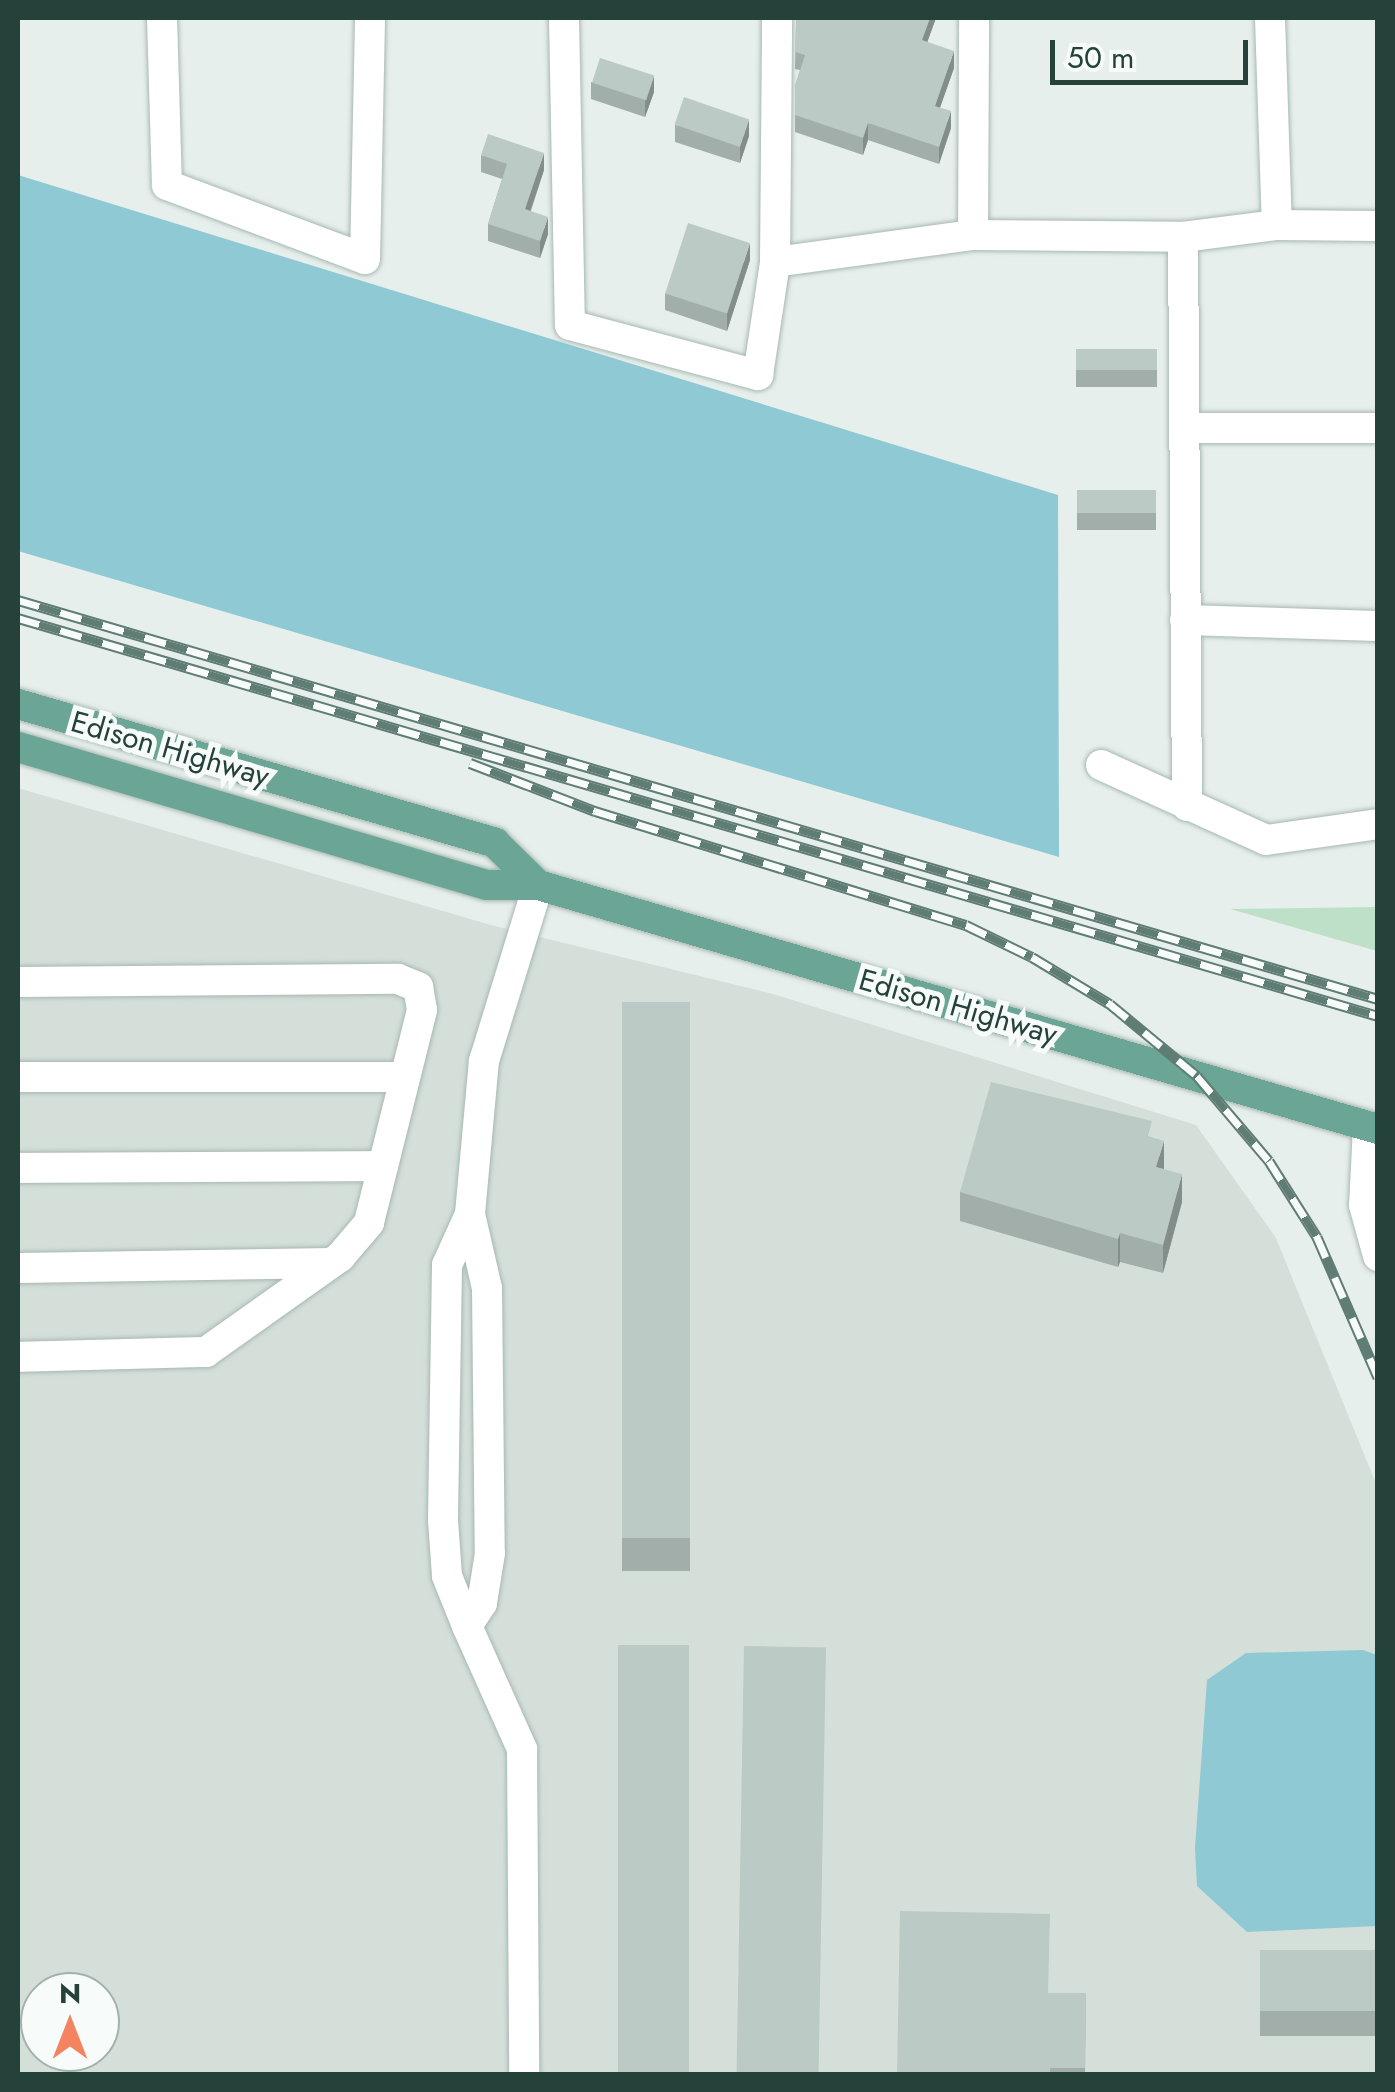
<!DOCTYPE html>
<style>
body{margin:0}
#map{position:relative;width:1395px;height:2092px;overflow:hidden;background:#e6efeb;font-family:Jost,sans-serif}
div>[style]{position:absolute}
.built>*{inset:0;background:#d4dfda}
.green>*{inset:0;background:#bfe0c8}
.water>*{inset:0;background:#8ec9d4}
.roads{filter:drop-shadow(0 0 2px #a8b8b2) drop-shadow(0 0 2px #a8b8b2)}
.minor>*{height:30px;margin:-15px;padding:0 15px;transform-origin:15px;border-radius:15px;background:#fff}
.major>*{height:30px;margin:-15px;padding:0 15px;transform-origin:15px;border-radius:15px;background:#6aa596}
.rail>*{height:11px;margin-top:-5.5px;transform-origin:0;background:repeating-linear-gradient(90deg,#f7fbf9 0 22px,#5f7d75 0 44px);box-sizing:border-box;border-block:2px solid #5f7d75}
.wall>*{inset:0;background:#a1aea9;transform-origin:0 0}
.shaded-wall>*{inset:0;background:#838d89}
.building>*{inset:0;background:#bbcac4;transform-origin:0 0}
span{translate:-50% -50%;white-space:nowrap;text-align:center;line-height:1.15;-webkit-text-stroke:10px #f7fbf9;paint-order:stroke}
.street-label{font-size:30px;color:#24423a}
.frame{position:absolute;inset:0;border:20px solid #24423a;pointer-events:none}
.north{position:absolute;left:20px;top:1972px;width:100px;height:100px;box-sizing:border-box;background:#f7fbf9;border:2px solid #a3b1ad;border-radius:50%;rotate:0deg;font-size:28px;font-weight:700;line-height:40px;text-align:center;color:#24423a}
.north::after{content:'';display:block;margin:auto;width:35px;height:45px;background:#f4845f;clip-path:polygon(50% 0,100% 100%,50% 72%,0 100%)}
.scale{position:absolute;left:1050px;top:40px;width:198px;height:45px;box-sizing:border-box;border:5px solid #24423a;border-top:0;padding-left:12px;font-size:30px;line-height:35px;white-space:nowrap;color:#24423a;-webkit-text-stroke:8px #f7fbf9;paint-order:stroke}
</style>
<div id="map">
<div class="built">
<div style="clip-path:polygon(evenodd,18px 788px,491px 925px,773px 994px,1196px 1125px,1276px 1238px,1377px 1486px,1377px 2074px,18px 2074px,18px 788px,40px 1992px,100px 1992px,100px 2052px,40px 2052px,40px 1992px)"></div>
</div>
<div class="green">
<div style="clip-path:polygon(1377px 907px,1377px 951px,1230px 909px)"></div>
</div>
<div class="water">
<div style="clip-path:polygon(18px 175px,1058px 495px,1059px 857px,18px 551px)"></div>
<div style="clip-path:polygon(1363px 1650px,1377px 1655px,1377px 1926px,1247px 1932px,1197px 1886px,1195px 1848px,1207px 1680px,1246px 1653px)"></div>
</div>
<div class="roads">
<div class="minor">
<div style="left:162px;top:18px;width:167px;rotate:88.3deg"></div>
<div style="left:167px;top:185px;width:211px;rotate:20.5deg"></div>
<div style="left:365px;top:259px;width:241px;rotate:-88.8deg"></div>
<div style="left:564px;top:18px;width:307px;rotate:88.9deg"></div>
<div style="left:570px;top:325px;width:195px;rotate:14.9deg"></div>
<div style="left:758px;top:375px;width:114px;rotate:-81.4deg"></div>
<div style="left:775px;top:262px;width:244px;rotate:-89.5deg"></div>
<div style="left:1270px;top:18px;width:207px;rotate:88.1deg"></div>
<div style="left:973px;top:235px;width:210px;rotate:0.5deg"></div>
<div style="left:775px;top:262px;width:200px;rotate:-7.8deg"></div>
<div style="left:973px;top:235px;width:217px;rotate:-89.7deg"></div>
<div style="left:1185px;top:428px;width:193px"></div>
<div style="left:1185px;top:620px;width:193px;rotate:1.8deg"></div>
<div style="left:1101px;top:765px;width:181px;rotate:24.4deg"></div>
<div style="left:1266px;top:840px;width:113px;rotate:-8.1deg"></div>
<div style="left:1187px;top:806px;width:569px;rotate:-90.4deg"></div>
<div style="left:1183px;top:237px;width:95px;rotate:-7.3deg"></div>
<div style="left:1277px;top:225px;width:101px;rotate:0.6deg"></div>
<div style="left:18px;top:982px;width:380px;rotate:-0.5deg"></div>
<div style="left:398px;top:979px;width:22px;rotate:22deg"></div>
<div style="left:418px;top:987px;width:23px;rotate:80deg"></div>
<div style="left:422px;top:1010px;width:219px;rotate:104deg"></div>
<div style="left:369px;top:1223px;width:45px;rotate:130.5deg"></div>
<div style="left:340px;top:1257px;width:164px;rotate:144.7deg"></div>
<div style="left:206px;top:1352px;width:188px;rotate:178.5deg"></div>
<div style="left:18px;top:1077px;width:387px"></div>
<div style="left:1368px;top:1127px;width:78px;rotate:92.9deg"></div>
<div style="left:1364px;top:1205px;width:53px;rotate:74.6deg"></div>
<div style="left:18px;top:1168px;width:365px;rotate:-0.3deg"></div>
<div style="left:470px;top:1214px;width:76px;rotate:77.1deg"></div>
<div style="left:487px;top:1288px;width:265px;rotate:89.4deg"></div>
<div style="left:490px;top:1553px;width:51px;rotate:99.1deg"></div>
<div style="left:482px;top:1603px;width:27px;rotate:123deg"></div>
<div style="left:467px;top:1626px;width:54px;rotate:-111.8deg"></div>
<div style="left:447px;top:1576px;width:56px;rotate:-94.1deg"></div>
<div style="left:443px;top:1520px;width:255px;rotate:-89.1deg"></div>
<div style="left:447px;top:1265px;width:56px;rotate:-65.7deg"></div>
<div style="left:470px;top:1214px;width:154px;rotate:-84.8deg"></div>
<div style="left:484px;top:1061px;width:184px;rotate:-72.9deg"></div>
<div style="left:18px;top:1268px;width:313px;rotate:-0.9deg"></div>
<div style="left:467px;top:1626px;width:135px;rotate:65.9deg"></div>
<div style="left:522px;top:1749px;width:325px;rotate:89.6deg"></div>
</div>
<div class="major">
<div style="left:18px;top:704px;width:497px;rotate:16.2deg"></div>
<div style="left:495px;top:843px;width:60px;rotate:44.3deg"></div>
<div style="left:18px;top:747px;width:489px;rotate:16.4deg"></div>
<div style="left:487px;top:885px;width:51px"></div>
<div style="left:538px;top:885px;width:875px;rotate:16.2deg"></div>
</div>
</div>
<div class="rail">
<div style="left:18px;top:600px;width:1417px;rotate:16.35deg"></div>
<div style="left:18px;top:618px;width:1417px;rotate:16.31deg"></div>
<div style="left:470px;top:763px;width:134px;rotate:21deg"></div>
<div style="left:595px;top:811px;width:388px;rotate:17.1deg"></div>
<div style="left:966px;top:925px;width:73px;rotate:25.9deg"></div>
<div style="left:1032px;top:957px;width:91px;rotate:31.1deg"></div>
<div style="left:1110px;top:1004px;width:113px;rotate:39.6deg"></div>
<div style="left:1197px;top:1076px;width:111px;rotate:49.7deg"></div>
<div style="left:1269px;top:1161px;width:90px;rotate:57.7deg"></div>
<div style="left:1317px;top:1237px;width:153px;rotate:66.5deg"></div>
</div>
<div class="wall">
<div style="clip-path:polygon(797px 18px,936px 18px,927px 42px,954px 68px,940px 107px,951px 128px,939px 164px,868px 140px,863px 155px,795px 132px,795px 86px,800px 70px,795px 69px,796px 23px)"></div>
<div style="clip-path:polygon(591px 82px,654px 92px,645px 117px,591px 99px)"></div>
<div style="clip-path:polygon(675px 125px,749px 136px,740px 163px,675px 142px)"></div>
<div style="clip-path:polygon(481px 155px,544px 170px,531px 211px,548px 234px,540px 258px,488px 241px,488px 224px,502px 179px,481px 172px)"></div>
<div style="clip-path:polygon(750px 260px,727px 331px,665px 310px,665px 293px)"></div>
<div style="left:1157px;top:349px;width:38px;height:81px;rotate:90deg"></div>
<div style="left:1156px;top:490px;width:40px;height:79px;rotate:90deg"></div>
<div style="left:622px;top:1002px;width:68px;height:569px"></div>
<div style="clip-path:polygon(1152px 1137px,1164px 1169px,1182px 1202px,1163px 1273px,1120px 1262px,1118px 1267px,960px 1221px,960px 1192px)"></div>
<div style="left:1260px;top:1950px;width:118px;height:86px"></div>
<div style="clip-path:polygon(1048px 1993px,1086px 1993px,1085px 2074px,897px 2074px)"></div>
</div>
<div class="shaded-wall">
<div style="clip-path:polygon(930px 18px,936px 18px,922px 57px,922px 40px)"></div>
<div style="clip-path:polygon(954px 51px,954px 68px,935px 122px,935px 106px)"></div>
<div style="clip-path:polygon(654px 76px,654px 92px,645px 117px,645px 100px)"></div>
<div style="clip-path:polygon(951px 111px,951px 128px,939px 164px,939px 147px)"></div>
<div style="clip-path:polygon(749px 119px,749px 136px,740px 163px,740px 147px)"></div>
<div style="clip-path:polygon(868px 123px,868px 140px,863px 155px,863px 138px)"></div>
<div style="clip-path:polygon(544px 153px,544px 170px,525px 226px,525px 209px)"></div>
<div style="clip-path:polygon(548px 217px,548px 234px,540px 258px,540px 241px)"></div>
<div style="clip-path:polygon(750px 243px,750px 260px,727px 331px,727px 314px)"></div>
<div style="clip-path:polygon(1164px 1141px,1164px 1169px,1156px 1167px)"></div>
<div style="clip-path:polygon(1182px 1174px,1182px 1202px,1163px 1273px,1163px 1245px)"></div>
<div style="clip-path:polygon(1120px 1233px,1120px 1262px,1118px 1267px,1118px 1239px)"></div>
</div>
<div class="building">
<div style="clip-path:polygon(797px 18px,930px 18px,922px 40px,954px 51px,935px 106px,951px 111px,939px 147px,868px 123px,863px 138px,795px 115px,795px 86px,805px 55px,795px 52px,796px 23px)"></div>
<div style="left:600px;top:58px;width:57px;height:26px;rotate:18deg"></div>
<div style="left:684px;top:97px;width:69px;height:29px;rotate:19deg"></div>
<div style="clip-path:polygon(488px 134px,544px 153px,525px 209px,548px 217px,540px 241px,488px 224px,507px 164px,481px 155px)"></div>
<div style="left:688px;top:223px;width:65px;height:74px;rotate:18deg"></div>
<div style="left:1157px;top:349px;width:21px;height:81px;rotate:90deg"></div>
<div style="left:1156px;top:490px;width:23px;height:79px;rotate:90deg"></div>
<div style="left:622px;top:1002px;width:68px;height:536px"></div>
<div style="clip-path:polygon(991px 1082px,1152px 1121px,1148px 1136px,1164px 1141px,1156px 1167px,1182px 1174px,1163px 1245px,1120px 1233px,1118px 1239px,960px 1192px)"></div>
<div style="left:618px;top:1645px;width:71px;height:429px"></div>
<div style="left:744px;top:1646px;width:82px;height:428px;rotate:1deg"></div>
<div style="clip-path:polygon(900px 1911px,1050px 1914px,1048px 1993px,1086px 1993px,1085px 2068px,1050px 2068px,1050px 2074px,897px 2074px)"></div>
<div style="left:1260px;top:1950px;width:118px;height:61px"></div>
</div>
<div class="street-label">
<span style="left:170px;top:749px;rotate:16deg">Edison Highway</span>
<span style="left:958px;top:1007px;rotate:16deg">Edison Highway</span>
</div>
<div class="frame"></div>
<div class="north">N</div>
<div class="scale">50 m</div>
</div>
